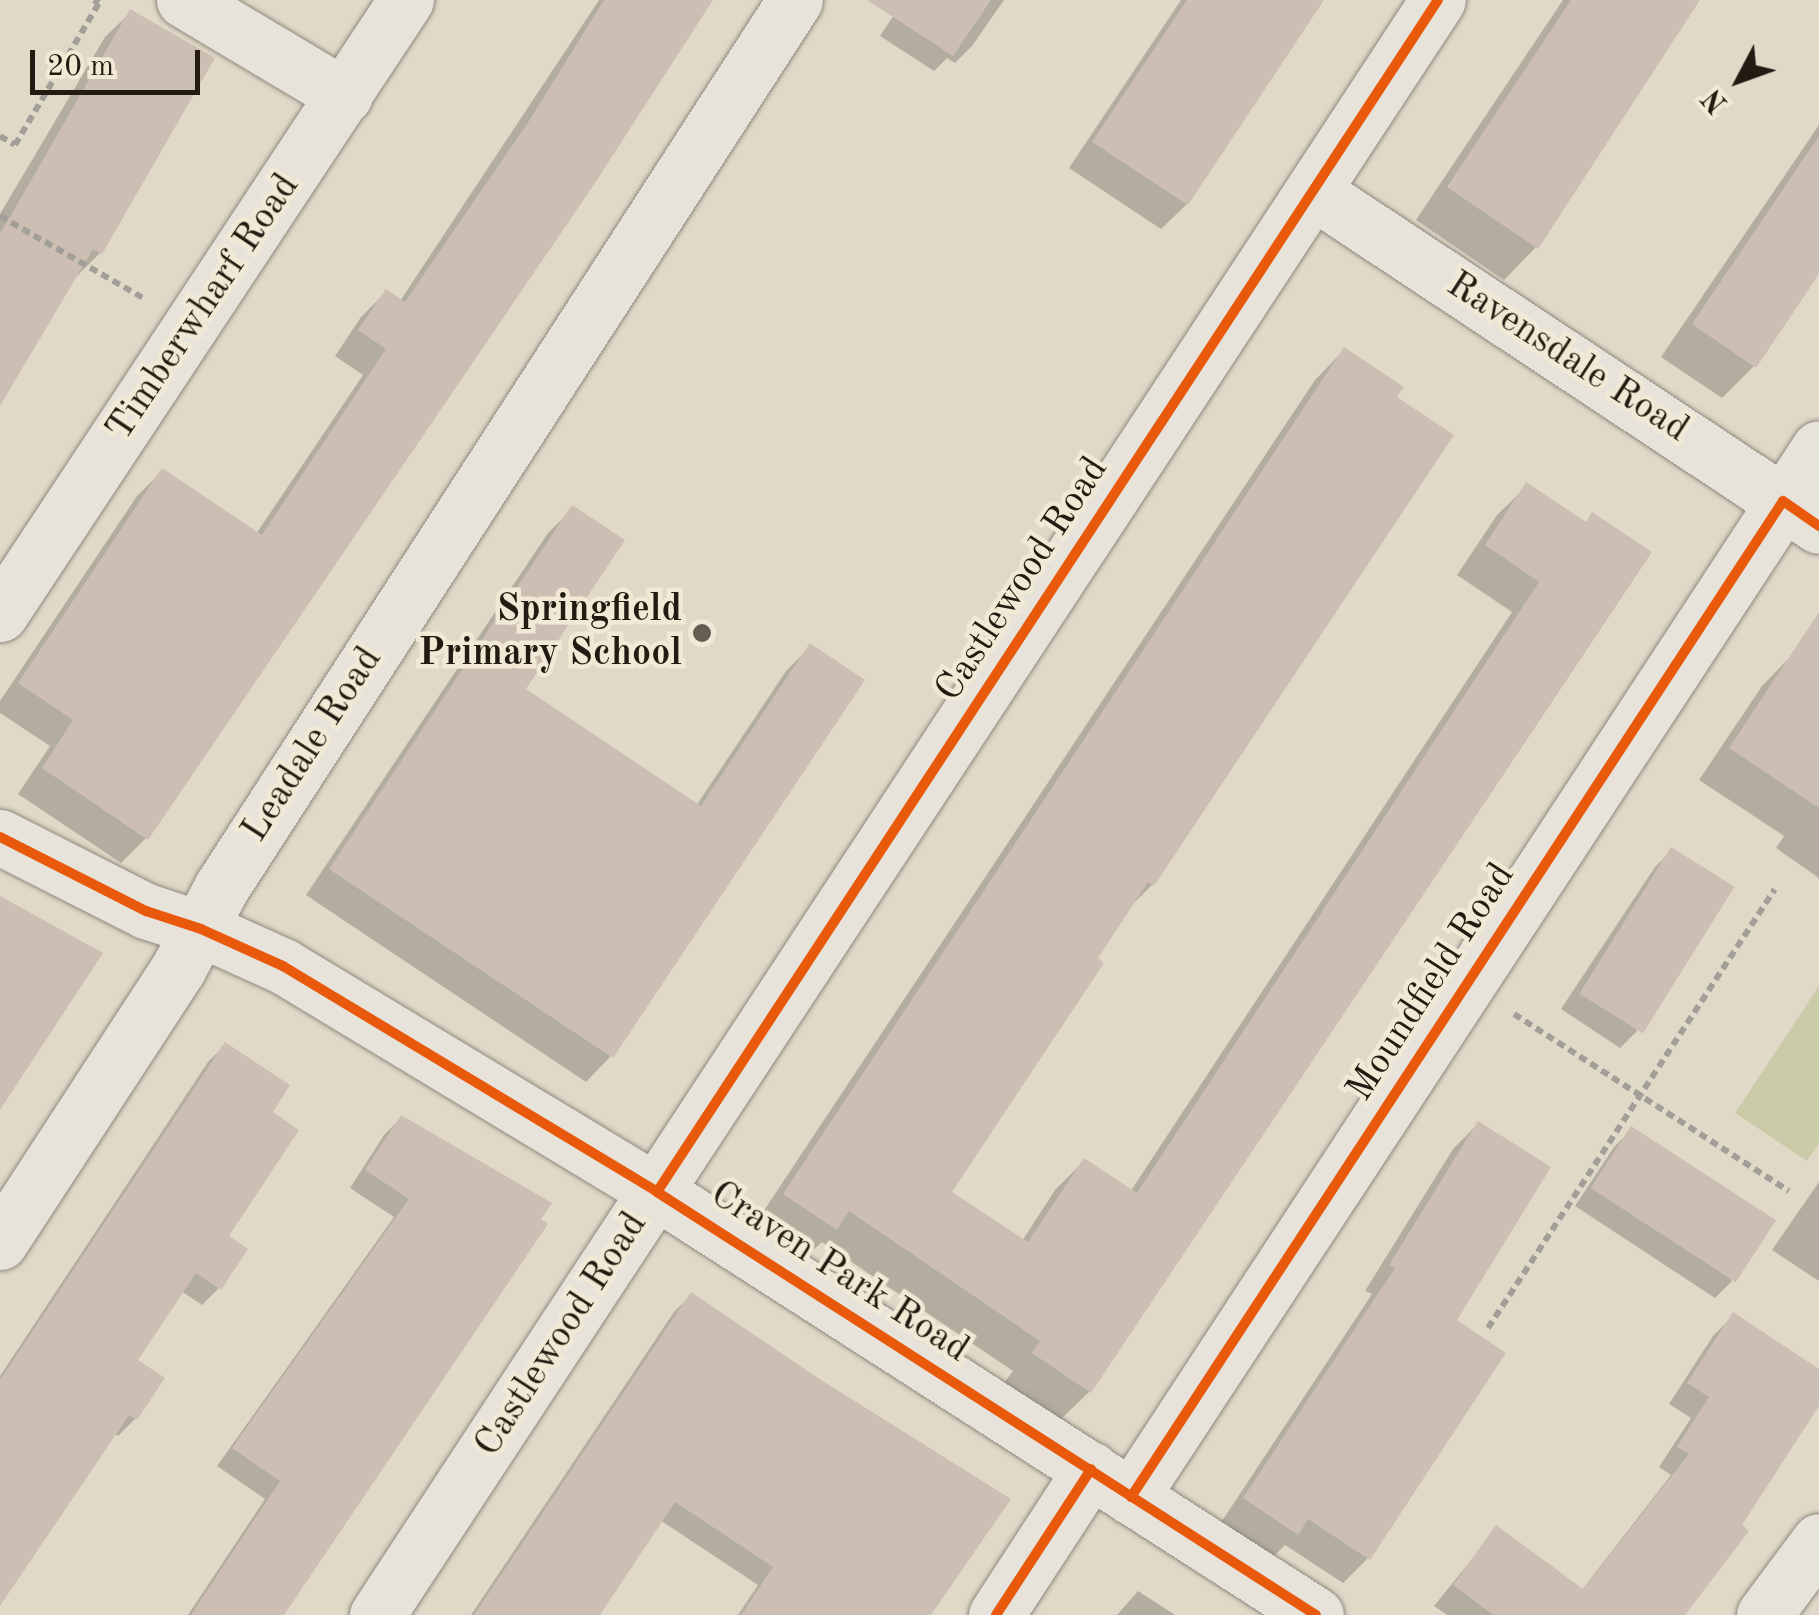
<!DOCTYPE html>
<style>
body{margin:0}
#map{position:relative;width:1819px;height:1615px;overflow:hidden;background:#e0d9c8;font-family:"Old Standard TT",serif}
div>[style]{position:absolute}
.green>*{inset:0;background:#cccba9}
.shadow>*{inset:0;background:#0003}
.building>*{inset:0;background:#cdbeb3;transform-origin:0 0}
.path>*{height:6px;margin-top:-3px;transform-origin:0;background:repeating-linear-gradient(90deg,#a29e98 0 8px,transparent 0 13px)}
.roads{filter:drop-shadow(0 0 2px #8f8a7f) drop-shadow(0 0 2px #8f8a7f)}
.minor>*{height:55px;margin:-27.5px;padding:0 27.5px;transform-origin:27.5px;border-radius:27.5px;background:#e7e3db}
.cycleway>*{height:10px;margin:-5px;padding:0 5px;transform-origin:5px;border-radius:5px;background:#e8590c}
.dots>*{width:28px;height:28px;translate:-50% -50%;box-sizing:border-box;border:5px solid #f1e9d5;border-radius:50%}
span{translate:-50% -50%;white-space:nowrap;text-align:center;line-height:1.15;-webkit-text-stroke:9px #f1e9d5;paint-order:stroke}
.street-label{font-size:38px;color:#231a11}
.poi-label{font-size:38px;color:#231a11;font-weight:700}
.right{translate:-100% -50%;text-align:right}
.north{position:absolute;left:1689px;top:30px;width:100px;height:100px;-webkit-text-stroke:8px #f1e9d5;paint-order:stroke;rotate:229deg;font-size:28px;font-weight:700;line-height:40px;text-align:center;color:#231a11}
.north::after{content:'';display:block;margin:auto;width:35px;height:45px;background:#231a11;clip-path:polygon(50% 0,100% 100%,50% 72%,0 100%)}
.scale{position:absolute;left:30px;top:50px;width:170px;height:45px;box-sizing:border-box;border:5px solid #231a11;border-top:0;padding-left:12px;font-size:30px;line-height:35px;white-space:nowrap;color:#231a11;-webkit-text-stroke:8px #f1e9d5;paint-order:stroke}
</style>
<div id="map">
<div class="green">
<div style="clip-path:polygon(1819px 986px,1819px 1143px,1807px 1161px,1735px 1113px)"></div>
</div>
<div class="shadow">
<div style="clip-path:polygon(599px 0,710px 0,146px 838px,121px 863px,18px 794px,50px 746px,0 713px,0 701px,137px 496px,162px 471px,256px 534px,363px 375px,335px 356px,361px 317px,386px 292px,400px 301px)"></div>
<div style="clip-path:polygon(904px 0,1004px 0,972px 46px,955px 63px,947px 58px,934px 71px,880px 36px)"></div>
<div style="clip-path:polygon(1181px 0,1319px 0,1187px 204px,1161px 229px,1069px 168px)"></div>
<div style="clip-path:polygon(1563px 0,1699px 0,1536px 247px,1504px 280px,1416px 220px)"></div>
<div style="clip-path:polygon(131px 12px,212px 59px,100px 253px,75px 278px,0 401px,0 214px,105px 37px)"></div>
<div style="clip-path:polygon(1819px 125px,1819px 270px,1754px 366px,1722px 398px,1661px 357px)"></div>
<div style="clip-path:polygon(1344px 350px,1152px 885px,1125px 912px,949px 1192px,1022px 1241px,1055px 1190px,1084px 1161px,1130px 1192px,1512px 612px,1457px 575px,1497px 515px,1527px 486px,1584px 524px,1593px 515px,1090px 1391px,1060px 1420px,1004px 1383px,1013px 1371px,822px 1242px,805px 1258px,755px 1224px,1315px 380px)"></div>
<div style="clip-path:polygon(573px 508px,522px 690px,696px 806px,786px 671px,811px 646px,862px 680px,611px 1056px,586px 1082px,306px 895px,548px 533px)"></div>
<div style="clip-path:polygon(1793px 654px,1819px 672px,1819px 878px,1776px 848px,1784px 836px,1699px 780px,1762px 686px)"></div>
<div style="clip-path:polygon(1672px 850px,1637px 1031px,1620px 1048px,1561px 1009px,1655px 867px)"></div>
<div style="clip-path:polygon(225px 1045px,269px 1113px,226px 1236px,219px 1288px,202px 1305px,181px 1291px,134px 1360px,161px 1378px,135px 1419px,118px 1436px,114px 1433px,0 1604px,0 1376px,208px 1062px)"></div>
<div style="clip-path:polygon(401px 1118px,548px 1203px,280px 1615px,188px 1615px,265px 1499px,217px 1466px,394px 1217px,350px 1188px,384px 1135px)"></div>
<div style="clip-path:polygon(1478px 1124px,1453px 1321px,1368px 1558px,1343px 1583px,1285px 1545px,1271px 1559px,1220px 1524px,1372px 1294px,1365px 1291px,1453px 1149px)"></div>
<div style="clip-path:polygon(1631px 1130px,1732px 1281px,1715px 1298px,1575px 1206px,1614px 1147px)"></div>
<div style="clip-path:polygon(1819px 1182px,1819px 1281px,1772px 1250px)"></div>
<div style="clip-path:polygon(691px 1295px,928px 1615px,738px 1615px,758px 1585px,660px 1520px,596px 1615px,471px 1615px,674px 1312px)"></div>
<div style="clip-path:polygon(1733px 1316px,1819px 1372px,1819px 1402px,1681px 1615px,1447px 1615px,1434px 1606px,1497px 1528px,1581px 1591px,1671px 1475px,1659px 1467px,1691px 1418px,1669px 1404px,1713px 1336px)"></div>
<div style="clip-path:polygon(1138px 1591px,1175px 1615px,1117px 1615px)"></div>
</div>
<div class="building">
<div style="clip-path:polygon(604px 0,713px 0,595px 183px,148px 840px,42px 768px,73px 720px,18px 683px,162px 468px,262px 535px,386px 349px,358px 330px,386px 289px,405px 302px,531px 118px)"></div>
<div style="clip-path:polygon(867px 0,991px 0,953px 56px)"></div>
<div style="clip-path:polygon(1187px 0,1324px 0,1188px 205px,1092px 142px)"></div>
<div style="clip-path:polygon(1571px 0,1700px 0,1538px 249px,1447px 187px)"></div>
<div style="clip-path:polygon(130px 9px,215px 58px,102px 254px,93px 249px,0 406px,0 234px)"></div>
<div style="clip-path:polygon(1819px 136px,1819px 274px,1756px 368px,1692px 324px)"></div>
<div style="clip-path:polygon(1344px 347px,1404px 387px,1397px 397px,1454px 435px,1154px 886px,1148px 882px,1098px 958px,1104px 963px,952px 1192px,1028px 1242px,1084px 1158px,1137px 1193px,1539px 582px,1485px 545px,1526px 482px,1586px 522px,1592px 512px,1652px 552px,1091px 1393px,1032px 1353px,1040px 1341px,849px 1211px,837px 1230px,783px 1194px)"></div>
<div style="clip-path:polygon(572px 505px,625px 540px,526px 689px,701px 806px,810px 643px,865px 680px,613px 1058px,329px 869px)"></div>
<div style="clip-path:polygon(1819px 612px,1819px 808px,1729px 748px)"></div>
<div style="left:1671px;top:847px;width:75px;height:173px;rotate:32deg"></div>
<div style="clip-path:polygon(0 896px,103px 953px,0 1110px)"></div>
<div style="clip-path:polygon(225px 1042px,290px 1085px,273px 1112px,299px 1130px,229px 1236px,248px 1249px,221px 1290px,196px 1273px,138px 1360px,165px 1378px,137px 1420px,129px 1415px,0 1606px,0 1380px)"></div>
<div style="clip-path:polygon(401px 1115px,552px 1203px,541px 1219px,548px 1224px,284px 1615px,191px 1615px,280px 1481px,232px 1448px,409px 1199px,365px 1170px)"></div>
<div style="clip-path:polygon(1478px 1121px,1551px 1167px,1457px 1320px,1506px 1353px,1370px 1560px,1308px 1519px,1298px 1535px,1243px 1498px,1395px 1268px,1389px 1265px)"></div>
<div style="left:1631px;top:1126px;width:173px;height:74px;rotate:33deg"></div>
<div style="clip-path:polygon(691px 1292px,818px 1378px,1011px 1499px,931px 1615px,741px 1615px,773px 1567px,675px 1502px,600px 1615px,474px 1615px)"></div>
<div style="clip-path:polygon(1733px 1312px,1819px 1369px,1819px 1406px,1742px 1525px,1749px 1531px,1685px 1615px,1493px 1615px,1453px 1585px,1496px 1525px,1583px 1589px,1689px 1454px,1677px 1447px,1709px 1397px,1687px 1383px)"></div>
</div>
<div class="path">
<div style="left:0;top:136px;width:17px;rotate:31deg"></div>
<div style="left:15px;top:145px;width:165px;rotate:-59.4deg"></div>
<div style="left:99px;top:3px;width:6px;rotate:-149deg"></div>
<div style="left:0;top:216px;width:165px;rotate:29.8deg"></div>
<div style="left:1514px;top:1014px;width:327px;rotate:32.8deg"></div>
<div style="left:1488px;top:1328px;width:524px;rotate:-56.83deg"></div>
</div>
<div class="roads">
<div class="minor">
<div style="left:184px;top:0;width:187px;rotate:30.8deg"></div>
<div style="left:1314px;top:192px;width:605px;rotate:33.48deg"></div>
<div style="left:0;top:614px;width:736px;rotate:-56.53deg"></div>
<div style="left:0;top:837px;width:164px;rotate:26.9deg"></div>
<div style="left:146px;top:911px;width:58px;rotate:18.1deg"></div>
<div style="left:201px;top:929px;width:90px;rotate:24.3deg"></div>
<div style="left:283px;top:966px;width:437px;rotate:31.1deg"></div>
<div style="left:657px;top:1192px;width:783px;rotate:32.7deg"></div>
<div style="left:0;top:1242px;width:326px;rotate:-56.9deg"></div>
<div style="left:178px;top:969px;width:92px;rotate:-62deg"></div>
<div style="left:221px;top:888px;width:1057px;rotate:-57.12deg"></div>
<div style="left:1131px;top:1497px;width:1254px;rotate:-56.74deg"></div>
<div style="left:377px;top:1615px;width:1932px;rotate:-56.7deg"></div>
<div style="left:996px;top:1615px;width:174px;rotate:-56.9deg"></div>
<div style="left:1764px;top:1615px;width:92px;rotate:-53.4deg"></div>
</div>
</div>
<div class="cycleway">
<div style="left:0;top:837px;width:164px;rotate:26.9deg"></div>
<div style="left:146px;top:911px;width:58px;rotate:18.1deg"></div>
<div style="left:201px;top:929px;width:90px;rotate:24.3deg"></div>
<div style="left:283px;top:966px;width:437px;rotate:31.1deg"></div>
<div style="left:657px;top:1192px;width:783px;rotate:32.7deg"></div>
<div style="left:657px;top:1192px;width:1425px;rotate:-56.77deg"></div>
<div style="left:1131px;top:1497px;width:1190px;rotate:-56.79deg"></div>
<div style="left:1783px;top:501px;width:44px;rotate:34.8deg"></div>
<div style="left:996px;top:1615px;width:174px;rotate:-56.9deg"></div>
</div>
<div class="dots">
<div style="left:702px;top:633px;background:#655d51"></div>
</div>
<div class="street-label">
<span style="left:204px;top:308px;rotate:-56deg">Timberwharf Road</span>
<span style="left:1567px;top:358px;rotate:33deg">Ravensdale Road</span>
<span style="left:1023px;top:580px;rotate:-57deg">Castlewood Road</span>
<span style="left:313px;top:745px;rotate:-57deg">Leadale Road</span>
<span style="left:1432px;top:983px;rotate:-57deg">Moundfield Road</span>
<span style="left:839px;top:1273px;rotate:33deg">Craven Park Road</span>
<span style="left:562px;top:1335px;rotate:-57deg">Castlewood Road</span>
</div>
<div class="poi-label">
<span class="right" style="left:682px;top:633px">Springfield<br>Primary School</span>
</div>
<div class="north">N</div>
<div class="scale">20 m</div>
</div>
